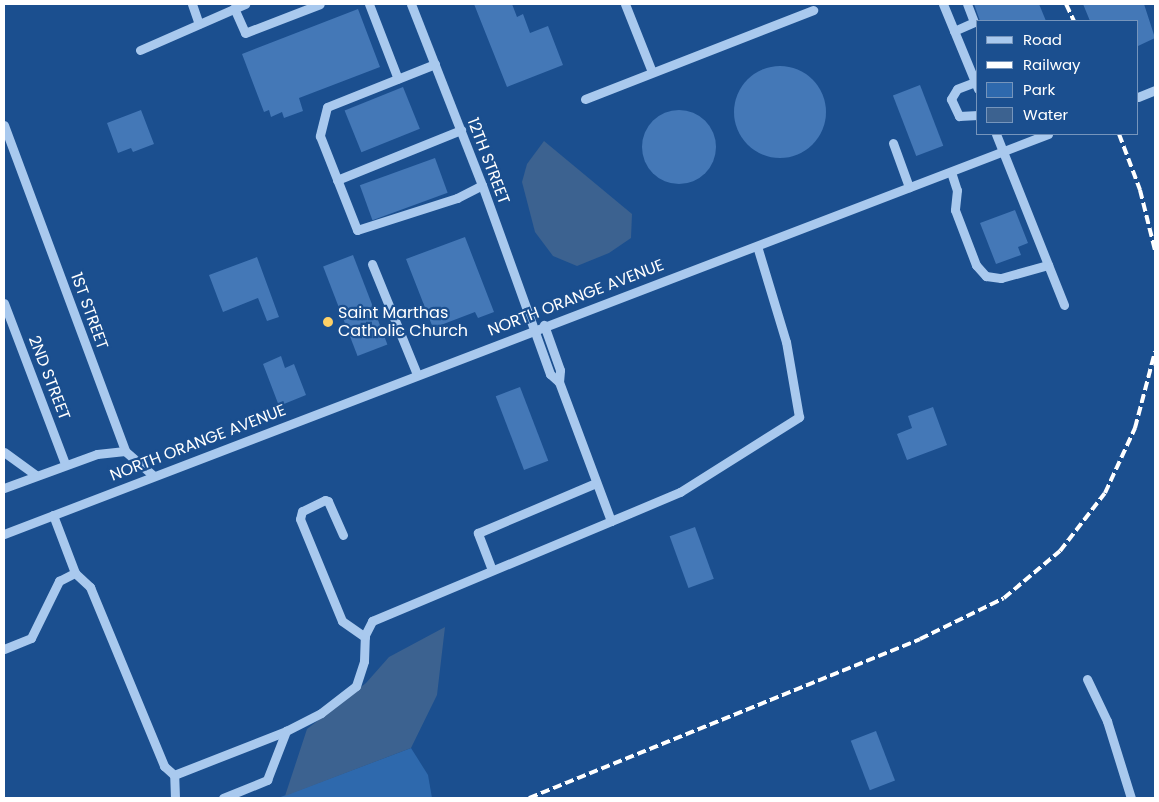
<!DOCTYPE html>
<style>
body{margin:0}
#map{position:relative;width:1159px;height:802px;overflow:hidden;background:#1b4f8f;font-family:Poppins,sans-serif}
div>[style]{position:absolute}
.green>*{inset:0;background:#2e69ad}
.water>*{inset:0;background:#3c6290}
.building>*{inset:0;background:#4478b7;transform-origin:0 0}
.round{border-radius:50%}
.minor>*{height:9px;margin:-4.5px;padding:0 4.5px;transform-origin:4.5px;border-radius:4.5px;background:#a9c9ee}
.rail>*{height:4px;margin-top:-2px;transform-origin:0;background:repeating-linear-gradient(90deg,#fff 0 9px,transparent 0 13px)}
.dots>*{width:14px;height:14px;translate:-50% -50%;box-sizing:border-box;border:2px solid #1b4f8f;border-radius:50%}
span{translate:-50% -50%;white-space:nowrap;text-align:center;line-height:1.15;-webkit-text-stroke:4.5px #1b4f8f;paint-order:stroke}
.street-label{font-size:16px;color:#fff}
.poi-label{font-size:16px;color:#fff}
.left{translate:0 -50%;text-align:left}
.frame{position:absolute;inset:0;border:5px solid #fff;pointer-events:none}
.legend{position:absolute;left:976px;top:20px;width:162px;height:115px;box-sizing:border-box;background:#1b4f8f;border:1px solid #7695bc;margin:0;padding:6px 9px;list-style:none;font-size:15px;color:#fff}
.legend li{display:flex;align-items:center;gap:10px;height:25px}
.legend b{width:25px;border:1px solid #7695bc}
</style>
<div id="map">
<div class="green">
<div style="clip-path:polygon(411px 748px,428px 775px,432px 798px,278px 798px)"></div>
</div>
<div class="water">
<div style="clip-path:polygon(544px 141px,632px 214px,631px 238px,609px 253px,577px 266px,553px 256px,535px 232px,522px 182px,527px 164px)"></div>
<div style="clip-path:polygon(445px 627px,437px 695px,411px 748px,285px 796px,307px 729px,366px 683px,389px 657px)"></div>
</div>
<div class="building">
<div style="clip-path:polygon(474px 4px,512px 4px,517px 17px,523px 14px,530px 33px,548px 26px,563px 65px,507px 87px)"></div>
<div style="clip-path:polygon(974px 4px,1039px 4px,1046px 21px,980px 21px)"></div>
<div style="clip-path:polygon(1083px 4px,1144px 4px,1155px 38px,1138px 46px,1138px 21px,1090px 21px)"></div>
<div style="clip-path:polygon(358px 9px,380px 67px,299px 98px,303px 111px,284px 118px,282px 112px,271px 117px,269px 110px,264px 112px,242px 54px)"></div>
<div class="round" style="left:734px;top:66px;width:92px;height:92px"></div>
<div style="left:920px;top:85px;width:65px;height:29px;rotate:69deg"></div>
<div style="left:403px;top:87px;width:45px;height:63px;rotate:68deg"></div>
<div style="clip-path:polygon(141px 110px,154px 144px,133px 152px,131px 148px,118px 153px,107px 123px)"></div>
<div class="round" style="left:642px;top:110px;width:74px;height:74px"></div>
<div style="left:435px;top:158px;width:37px;height:80px;rotate:70deg"></div>
<div style="clip-path:polygon(1015px 210px,1028px 243px,1018px 247px,1021px 255px,996px 264px,980px 223px)"></div>
<div style="clip-path:polygon(465px 237px,494px 312px,478px 318px,475px 312px,433px 328px,406px 259px)"></div>
<div style="left:353px;top:255px;width:96px;height:32px;rotate:69deg"></div>
<div style="clip-path:polygon(257px 257px,279px 317px,267px 321px,258px 298px,223px 312px,209px 275px)"></div>
<div style="clip-path:polygon(281px 356px,285px 368px,294px 364px,306px 395px,279px 406px,263px 364px)"></div>
<div style="left:520px;top:387px;width:79px;height:26px;rotate:69deg"></div>
<div style="clip-path:polygon(933px 407px,947px 445px,907px 460px,897px 434px,912px 428px,908px 416px)"></div>
<div style="left:695px;top:527px;width:55px;height:27px;rotate:70deg"></div>
<div style="left:876px;top:731px;width:53px;height:27px;rotate:69deg"></div>
</div>
<div class="minor">
<div style="left:192px;top:4px;width:21px;rotate:71deg"></div>
<div style="left:369px;top:4px;width:80px;rotate:68.9deg"></div>
<div style="left:411px;top:4px;width:194px;rotate:68.6deg"></div>
<div style="left:482px;top:185px;width:201px;rotate:70.2deg"></div>
<div style="left:550px;top:374px;width:12px;rotate:42deg"></div>
<div style="left:559px;top:382px;width:12px;rotate:-85deg"></div>
<div style="left:560px;top:370px;width:48px;rotate:-109.6deg"></div>
<div style="left:625px;top:4px;width:73px;rotate:68.3deg"></div>
<div style="left:943px;top:4px;width:92px;rotate:67.6deg"></div>
<div style="left:234px;top:8px;width:27px;rotate:66deg"></div>
<div style="left:245px;top:33px;width:80px;rotate:-21.1deg"></div>
<div style="left:954px;top:31px;width:22px;rotate:-24deg"></div>
<div style="left:974px;top:22px;width:19px;rotate:-111deg"></div>
<div style="left:140px;top:50px;width:115px;rotate:-23.7deg"></div>
<div style="left:435px;top:64px;width:116px;rotate:158.3deg"></div>
<div style="left:327px;top:107px;width:30px;rotate:104deg"></div>
<div style="left:320px;top:136px;width:101px;rotate:68.5deg"></div>
<div style="left:357px;top:230px;width:105px;rotate:-17.7deg"></div>
<div style="left:457px;top:198px;width:28px;rotate:-27deg"></div>
<div style="left:975px;top:82px;width:19px;rotate:159deg"></div>
<div style="left:957px;top:89px;width:12px;rotate:121deg"></div>
<div style="left:951px;top:99px;width:19px;rotate:65deg"></div>
<div style="left:959px;top:116px;width:19px;rotate:-3deg"></div>
<div style="left:1138px;top:97px;width:18px;rotate:-22deg"></div>
<div style="left:585px;top:99px;width:245px;rotate:-21.3deg"></div>
<div style="left:4px;top:125px;width:348px;rotate:69.6deg"></div>
<div style="left:125px;top:451px;width:38px;rotate:41deg"></div>
<div style="left:996px;top:134px;width:184px;rotate:68.3deg"></div>
<div style="left:893px;top:143px;width:47px;rotate:70deg"></div>
<div style="left:951px;top:172px;width:19px;rotate:72deg"></div>
<div style="left:957px;top:190px;width:20px;rotate:96deg"></div>
<div style="left:955px;top:210px;width:59px;rotate:69.1deg"></div>
<div style="left:976px;top:265px;width:15px;rotate:48deg"></div>
<div style="left:986px;top:276px;width:15px;rotate:8deg"></div>
<div style="left:1001px;top:278px;width:49px;rotate:-15.5deg"></div>
<div style="left:337px;top:180px;width:134px;rotate:-22deg"></div>
<div style="left:372px;top:264px;width:119px;rotate:67.8deg"></div>
<div style="left:4px;top:303px;width:172px;rotate:69.2deg"></div>
<div style="left:4px;top:452px;width:39px;rotate:36deg"></div>
<div style="left:4px;top:488px;width:99px;rotate:-20.1deg"></div>
<div style="left:97px;top:454px;width:28px;rotate:-6deg"></div>
<div style="left:53px;top:515px;width:62px;rotate:69.2deg"></div>
<div style="left:75px;top:573px;width:21px;rotate:43deg"></div>
<div style="left:90px;top:587px;width:194px;rotate:67.5deg"></div>
<div style="left:164px;top:766px;width:13px;rotate:42deg"></div>
<div style="left:611px;top:521px;width:75px;rotate:-22.8deg"></div>
<div style="left:680px;top:492px;width:141px;rotate:-32.2deg"></div>
<div style="left:799px;top:417px;width:76px;rotate:-99.8deg"></div>
<div style="left:786px;top:342px;width:100px;rotate:-106.8deg"></div>
<div style="left:4px;top:534px;width:1118px;rotate:-20.96deg"></div>
<div style="left:343px;top:535px;width:37px;rotate:-114deg"></div>
<div style="left:328px;top:501px;width:3px;rotate:-162deg"></div>
<div style="left:325px;top:500px;width:25px;rotate:154deg"></div>
<div style="left:302px;top:511px;width:8px;rotate:104deg"></div>
<div style="left:300px;top:519px;width:110px;rotate:67.6deg"></div>
<div style="left:342px;top:621px;width:28px;rotate:35deg"></div>
<div style="left:492px;top:570px;width:40px;rotate:-111deg"></div>
<div style="left:478px;top:533px;width:128px;rotate:-23deg"></div>
<div style="left:4px;top:649px;width:29px;rotate:-22deg"></div>
<div style="left:31px;top:638px;width:64px;rotate:-63.8deg"></div>
<div style="left:59px;top:581px;width:18px;rotate:-27deg"></div>
<div style="left:1087px;top:679px;width:47px;rotate:64.5deg"></div>
<div style="left:1107px;top:721px;width:81px;rotate:72.7deg"></div>
<div style="left:175px;top:798px;width:23px;rotate:-92deg"></div>
<div style="left:174px;top:775px;width:120px;rotate:-21.4deg"></div>
<div style="left:286px;top:731px;width:39px;rotate:-27deg"></div>
<div style="left:321px;top:713px;width:44px;rotate:-37.6deg"></div>
<div style="left:356px;top:686px;width:26px;rotate:-72deg"></div>
<div style="left:364px;top:661px;width:26px;rotate:-88deg"></div>
<div style="left:365px;top:635px;width:16px;rotate:-63deg"></div>
<div style="left:372px;top:621px;width:259px;rotate:-22.7deg"></div>
<div style="left:611px;top:521px;width:148px;rotate:-110.5deg"></div>
<div style="left:223px;top:798px;width:48px;rotate:-22.2deg"></div>
<div style="left:267px;top:780px;width:53px;rotate:-68.8deg"></div>
</div>
<div class="rail">
<div style="left:1066px;top:4px;width:19px;rotate:65deg"></div>
<div style="left:1119px;top:134px;width:60px;rotate:69.4deg"></div>
<div style="left:1140px;top:190px;width:62px;rotate:76deg"></div>
<div style="left:529px;top:798px;width:422px;rotate:-22.1deg"></div>
<div style="left:920px;top:639px;width:93px;rotate:-26deg"></div>
<div style="left:1004px;top:598px;width:73px;rotate:-40deg"></div>
<div style="left:1060px;top:551px;width:73px;rotate:-52.2deg"></div>
<div style="left:1105px;top:493px;width:72px;rotate:-65.2deg"></div>
<div style="left:1135px;top:428px;width:79px;rotate:-75.3deg"></div>
</div>
<div class="dots">
<div style="left:328px;top:322px;background:#ffd166"></div>
</div>
<div class="street-label">
<span style="left:488px;top:161px;rotate:69deg">12TH STREET</span>
<span style="left:576px;top:298px;rotate:-21deg">NORTH ORANGE AVENUE</span>
<span style="left:89px;top:311px;rotate:70deg">1ST STREET</span>
<span style="left:49px;top:378px;rotate:69deg">2ND STREET</span>
<span style="left:198px;top:443px;rotate:-21deg">NORTH ORANGE AVENUE</span>
</div>
<div class="poi-label">
<span class="left" style="left:338px;top:322px">Saint Marthas<br>Catholic Church</span>
</div>
<div class="frame"></div>
<ul class="legend">
<li><b style="height:6px;background:#a9c9ee"></b>Road</li>
<li><b style="height:6px;background:#fff"></b>Railway</li>
<li><b style="height:14px;background:#2e69ad"></b>Park</li>
<li><b style="height:14px;background:#3c6290"></b>Water</li>
</ul>
</div>
